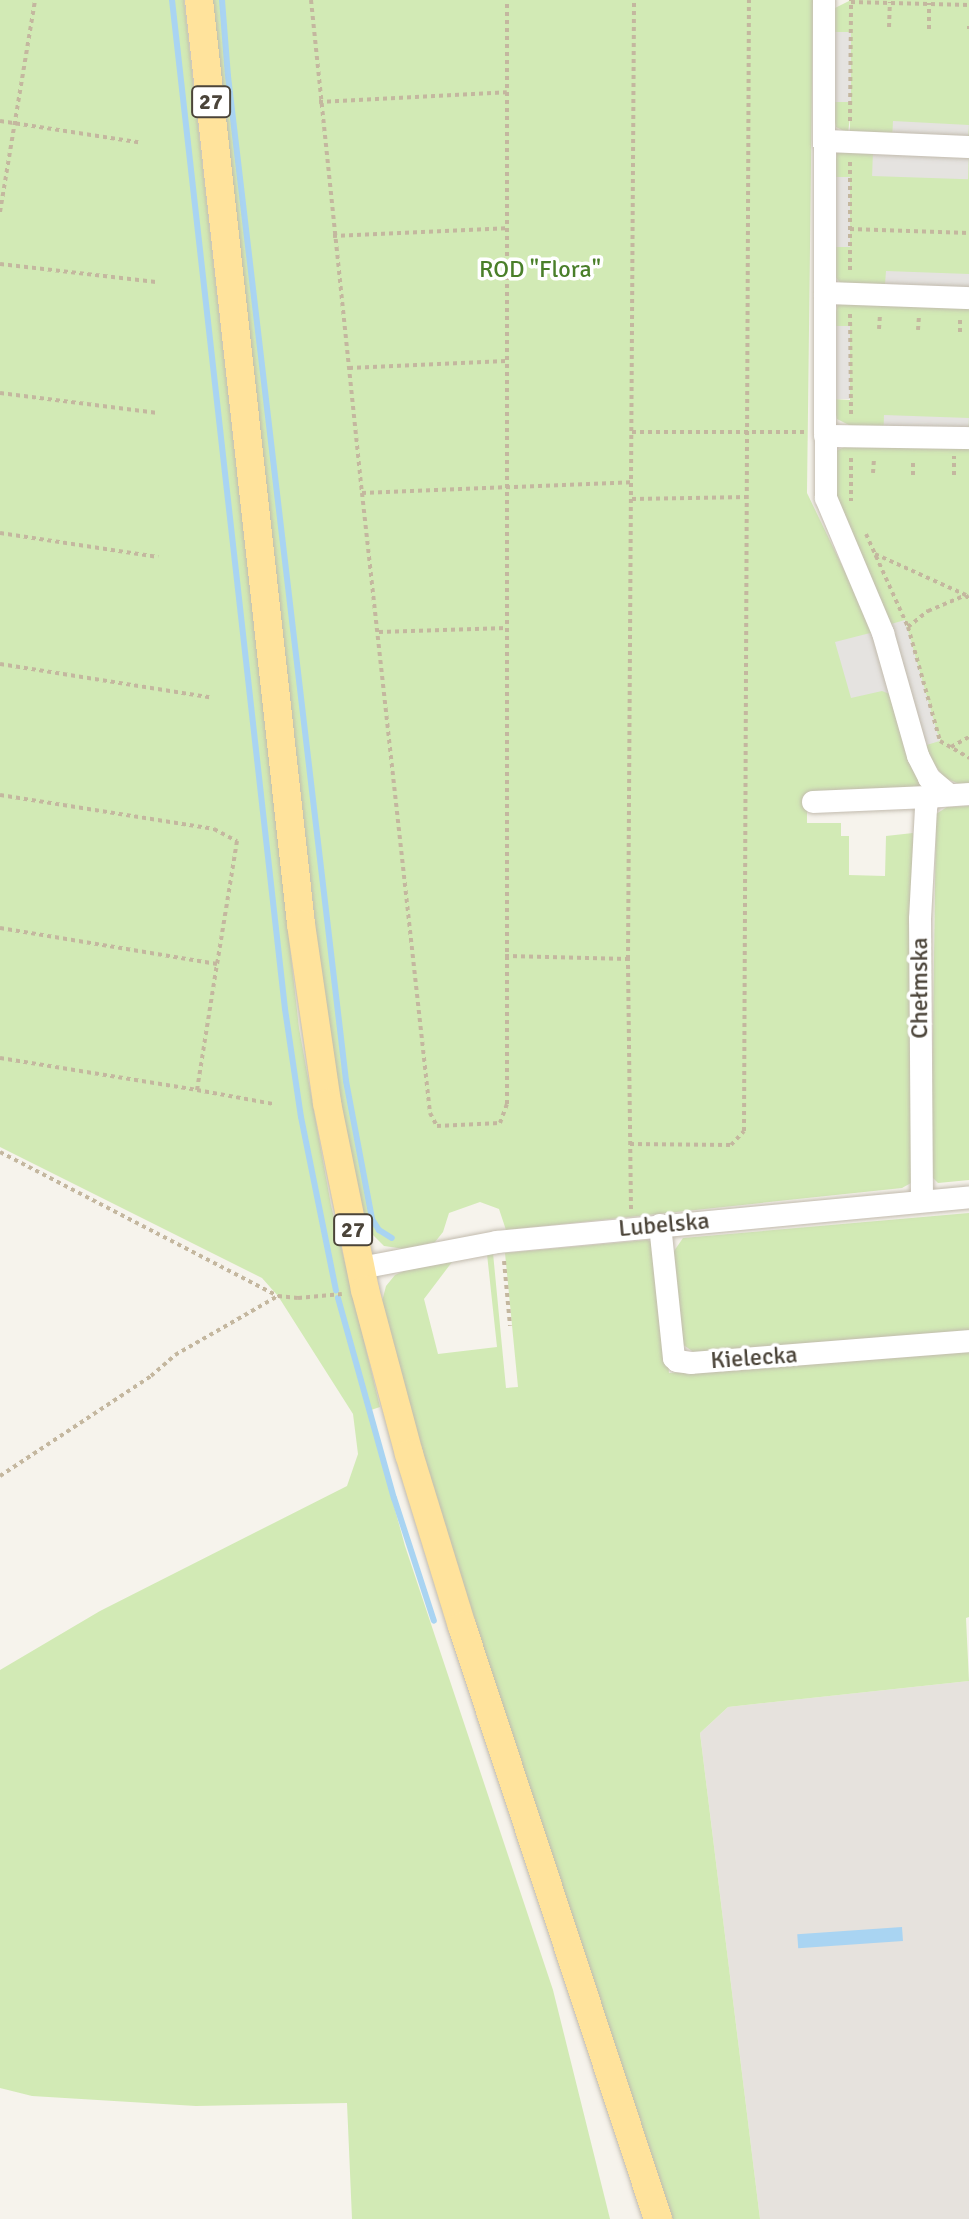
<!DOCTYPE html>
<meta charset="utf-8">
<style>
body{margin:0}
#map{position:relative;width:969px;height:2219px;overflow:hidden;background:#f6f3ec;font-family:Signika,sans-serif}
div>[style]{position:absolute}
.industrial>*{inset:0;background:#e6e2dd}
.green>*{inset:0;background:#d2eab5}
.parking>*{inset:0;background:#e5e3e0;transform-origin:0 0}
.water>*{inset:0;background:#a9d4f2;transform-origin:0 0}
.stream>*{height:6px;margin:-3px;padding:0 3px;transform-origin:3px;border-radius:3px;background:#a9d4f2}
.path>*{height:4px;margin-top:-2px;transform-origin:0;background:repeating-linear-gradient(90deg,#c4b79f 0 4px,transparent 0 8px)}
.roads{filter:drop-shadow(0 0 2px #c2bbae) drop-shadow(0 0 2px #c2bbae)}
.minor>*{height:22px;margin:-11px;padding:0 11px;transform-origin:11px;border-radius:11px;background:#fff}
.major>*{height:28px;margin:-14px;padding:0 14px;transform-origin:14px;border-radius:14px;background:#ffe39c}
span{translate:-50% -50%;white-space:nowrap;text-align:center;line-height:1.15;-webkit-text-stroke:7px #fff;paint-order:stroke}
.shield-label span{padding:2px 6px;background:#fff;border:2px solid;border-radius:6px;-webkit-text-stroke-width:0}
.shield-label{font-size:22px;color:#4b4439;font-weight:700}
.park-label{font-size:24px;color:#4a7f2a}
.street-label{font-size:24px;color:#4b4439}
</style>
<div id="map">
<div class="industrial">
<div style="clip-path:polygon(969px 1681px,969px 2219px,760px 2219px,700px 1733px,728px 1707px)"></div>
</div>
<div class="green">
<div style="clip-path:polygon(0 0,184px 0,299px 1028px,331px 1205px,380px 1407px,368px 1411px,405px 1546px,553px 1990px,610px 2219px,352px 2219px,347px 2103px,196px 2106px,32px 2096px,0 2088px,0 1670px,100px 1611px,347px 1486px,358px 1454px,353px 1414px,278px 1296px,262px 1278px,0 1147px)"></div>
<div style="clip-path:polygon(212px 0,813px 0,807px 493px,874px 632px,926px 793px,807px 800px,807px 823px,841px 823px,841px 836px,849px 836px,849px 875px,885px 876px,886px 836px,913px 833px,911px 1183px,902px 1188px,506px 1230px,499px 1209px,480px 1202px,449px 1213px,443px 1232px,435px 1242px,405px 1249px,384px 1246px,367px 1229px,340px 1098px,322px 985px)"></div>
<div style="clip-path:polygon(851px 0,969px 0,969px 788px,945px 778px,920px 747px,940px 740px,832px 501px,834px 452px,846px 446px,851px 426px,837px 419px,832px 399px,850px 400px,850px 326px,833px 326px,842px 285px,834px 275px,832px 247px,850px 247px,849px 177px,833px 177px,837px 153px,850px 148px,850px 117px,848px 133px,836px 127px,831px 102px,850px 101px,851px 32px,832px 32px,832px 17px,835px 8px)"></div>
<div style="clip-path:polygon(969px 806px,969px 1180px,938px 1183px,931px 1176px,936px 814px,947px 807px)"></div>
<div style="clip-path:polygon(969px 1213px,969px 1332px,695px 1353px,682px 1344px,672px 1254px,683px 1238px)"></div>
<div style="clip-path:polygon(647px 1240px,657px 1243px,669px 1373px,969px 1350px,969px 1617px,966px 1618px,969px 1681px,728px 1707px,700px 1733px,760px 2219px,670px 2219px,420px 1457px,380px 1309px,386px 1286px,395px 1275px,406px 1270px,452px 1262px,424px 1299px,438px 1354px,497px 1347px,487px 1254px,493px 1253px,506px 1388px,518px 1387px,505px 1253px)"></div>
</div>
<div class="parking">
<div style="left:832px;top:32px;width:19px;height:70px"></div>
<div style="left:893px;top:121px;width:76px;height:20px;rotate:3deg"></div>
<div style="left:873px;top:150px;width:96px;height:26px;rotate:2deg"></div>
<div style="left:833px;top:177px;width:17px;height:70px"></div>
<div style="clip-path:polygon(886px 271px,969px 274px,969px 297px,868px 286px,885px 284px)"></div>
<div style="left:833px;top:326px;width:17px;height:73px"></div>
<div style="left:884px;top:415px;width:85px;height:20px;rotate:2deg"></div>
<div style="left:905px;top:620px;width:126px;height:20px;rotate:74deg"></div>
<div style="clip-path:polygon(874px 632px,892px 695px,882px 691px,851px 698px,835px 642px)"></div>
</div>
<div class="water">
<div style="left:902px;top:1927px;width:14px;height:105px;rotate:86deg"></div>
</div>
<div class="stream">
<div style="left:172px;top:0;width:1015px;rotate:83.61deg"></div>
<div style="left:285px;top:1009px;width:109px;rotate:81.6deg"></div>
<div style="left:301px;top:1117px;width:177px;rotate:78.6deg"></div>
<div style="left:222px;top:0;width:76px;rotate:85.5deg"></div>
<div style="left:228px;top:76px;width:1012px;rotate:83.3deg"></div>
<div style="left:346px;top:1081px;width:140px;rotate:79.3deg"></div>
<div style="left:372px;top:1219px;width:13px;rotate:58deg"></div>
<div style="left:379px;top:1230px;width:15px;rotate:32deg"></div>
<div style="left:338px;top:1298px;width:208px;rotate:74.4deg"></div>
<div style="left:394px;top:1498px;width:129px;rotate:72deg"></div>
</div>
<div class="path">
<div style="left:311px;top:0;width:496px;rotate:84.1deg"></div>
<div style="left:362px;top:493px;width:270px;rotate:-2.3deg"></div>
<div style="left:851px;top:2px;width:118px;rotate:1.5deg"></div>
<div style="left:889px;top:27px;width:25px;rotate:-88deg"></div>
<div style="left:929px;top:29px;width:26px;rotate:-90deg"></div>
<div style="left:969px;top:29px;width:3px;rotate:-90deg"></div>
<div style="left:319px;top:102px;width:188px;rotate:-3deg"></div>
<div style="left:0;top:121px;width:140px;rotate:8.7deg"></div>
<div style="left:850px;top:121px;width:121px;rotate:-89.5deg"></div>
<div style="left:850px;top:162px;width:111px;rotate:90deg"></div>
<div style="left:0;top:212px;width:215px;rotate:-80.6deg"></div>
<div style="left:850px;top:229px;width:119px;rotate:1.9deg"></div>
<div style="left:333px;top:236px;width:173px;rotate:-2.6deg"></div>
<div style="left:0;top:264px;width:157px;rotate:6.6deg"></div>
<div style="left:850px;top:314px;width:103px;rotate:89.4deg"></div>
<div style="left:879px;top:329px;width:14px;rotate:-86deg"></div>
<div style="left:918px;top:330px;width:13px;rotate:-86deg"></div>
<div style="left:960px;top:332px;width:14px;rotate:-90deg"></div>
<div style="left:349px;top:368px;width:157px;rotate:-2.6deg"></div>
<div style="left:0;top:393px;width:159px;rotate:7.2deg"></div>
<div style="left:632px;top:432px;width:174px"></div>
<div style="left:851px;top:458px;width:43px;rotate:90deg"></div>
<div style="left:873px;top:473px;width:15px;rotate:-86deg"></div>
<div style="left:913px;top:475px;width:16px;rotate:-90deg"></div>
<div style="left:954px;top:475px;width:19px;rotate:-90deg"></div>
<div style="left:362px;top:493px;width:624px;rotate:83.74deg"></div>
<div style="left:430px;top:1113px;width:15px;rotate:62deg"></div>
<div style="left:437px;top:1126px;width:63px;rotate:-2.7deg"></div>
<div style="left:500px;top:1123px;width:20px;rotate:-70deg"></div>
<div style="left:507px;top:1104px;width:1104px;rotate:-90deg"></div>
<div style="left:632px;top:499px;width:116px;rotate:-1deg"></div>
<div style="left:0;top:533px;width:160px;rotate:8.6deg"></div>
<div style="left:866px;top:534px;width:102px;rotate:65.7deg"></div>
<div style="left:908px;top:627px;width:118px;rotate:74.3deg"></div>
<div style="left:940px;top:741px;width:34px;rotate:30deg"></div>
<div style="left:875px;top:554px;width:100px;rotate:24.3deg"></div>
<div style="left:908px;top:627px;width:26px;rotate:-39deg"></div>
<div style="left:928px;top:611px;width:41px;rotate:-22.8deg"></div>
<div style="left:966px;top:595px;width:6px;rotate:59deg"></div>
<div style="left:379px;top:632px;width:128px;rotate:-1.8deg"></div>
<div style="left:0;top:664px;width:212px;rotate:9deg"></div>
<div style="left:951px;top:747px;width:21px;rotate:-29deg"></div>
<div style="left:0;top:795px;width:217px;rotate:9deg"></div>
<div style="left:214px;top:829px;width:26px;rotate:28deg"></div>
<div style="left:237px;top:841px;width:125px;rotate:99.2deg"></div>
<div style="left:217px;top:964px;width:220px;rotate:-170.6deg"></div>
<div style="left:505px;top:956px;width:123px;rotate:1.4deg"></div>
<div style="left:0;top:1058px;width:200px;rotate:9.2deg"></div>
<div style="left:197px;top:1090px;width:128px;rotate:-81deg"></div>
<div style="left:197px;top:1090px;width:77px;rotate:10.4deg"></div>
<div style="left:630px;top:1144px;width:101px;rotate:0.6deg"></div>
<div style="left:731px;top:1145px;width:19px;rotate:-47deg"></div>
<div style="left:744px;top:1131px;width:1131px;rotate:-89.75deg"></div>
<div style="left:0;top:1152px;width:313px;rotate:27.4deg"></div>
<div style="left:278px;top:1296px;width:20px;rotate:6deg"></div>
<div style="left:298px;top:1298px;width:44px;rotate:-5.2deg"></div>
<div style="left:631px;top:1209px;width:250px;rotate:-90.7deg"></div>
<div style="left:628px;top:959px;width:959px;rotate:-89.64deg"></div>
<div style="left:504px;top:1261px;width:65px;rotate:84.7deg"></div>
<div style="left:0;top:1476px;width:181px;rotate:-33.5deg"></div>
<div style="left:151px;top:1376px;width:32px;rotate:-41deg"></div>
<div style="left:175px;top:1355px;width:119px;rotate:-29.8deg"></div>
</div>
<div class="roads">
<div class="minor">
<div style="left:824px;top:0;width:498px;rotate:89.8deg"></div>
<div style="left:826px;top:498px;width:147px;rotate:67.1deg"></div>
<div style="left:883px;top:633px;width:128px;rotate:74.1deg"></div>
<div style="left:918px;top:756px;width:25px;rotate:63deg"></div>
<div style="left:929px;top:778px;width:26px;rotate:40deg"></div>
<div style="left:826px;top:141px;width:143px;rotate:2.4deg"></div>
<div style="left:825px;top:293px;width:144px;rotate:2deg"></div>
<div style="left:825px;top:436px;width:144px;rotate:0.8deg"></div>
<div style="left:813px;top:802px;width:115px;rotate:-2.5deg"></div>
<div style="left:922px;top:1201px;width:282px;rotate:-90.4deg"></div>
<div style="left:920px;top:919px;width:110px;rotate:-86.9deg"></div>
<div style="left:926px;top:809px;width:12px;rotate:-81deg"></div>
<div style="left:928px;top:797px;width:41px;rotate:-4.2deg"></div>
<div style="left:660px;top:1225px;width:134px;rotate:84deg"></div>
<div style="left:674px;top:1358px;width:4px;rotate:45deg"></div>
<div style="left:677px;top:1361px;width:14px;rotate:8deg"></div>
<div style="left:691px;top:1363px;width:279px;rotate:-4.5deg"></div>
<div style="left:361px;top:1268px;width:138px;rotate:-10.8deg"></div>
<div style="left:497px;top:1242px;width:474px;rotate:-5.4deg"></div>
</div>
<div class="major">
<div style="left:199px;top:0;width:930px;rotate:83.7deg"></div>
<div style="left:301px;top:924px;width:181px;rotate:81.7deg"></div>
<div style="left:327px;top:1103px;width:191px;rotate:78.5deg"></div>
<div style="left:365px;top:1290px;width:170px;rotate:75deg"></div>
<div style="left:409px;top:1454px;width:180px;rotate:72.9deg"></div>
<div style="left:462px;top:1626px;width:625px;rotate:71.71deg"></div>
</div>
</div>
<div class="shield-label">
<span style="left:211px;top:102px">27</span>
<span style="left:353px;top:1230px">27</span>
</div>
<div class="park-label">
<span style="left:540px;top:270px">ROD "Flora"</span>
</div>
<div class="street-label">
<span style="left:920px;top:988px;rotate:-90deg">Chełmska</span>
<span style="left:664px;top:1225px;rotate:-5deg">Lubelska</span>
<span style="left:754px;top:1358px;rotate:-4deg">Kielecka</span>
</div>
</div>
